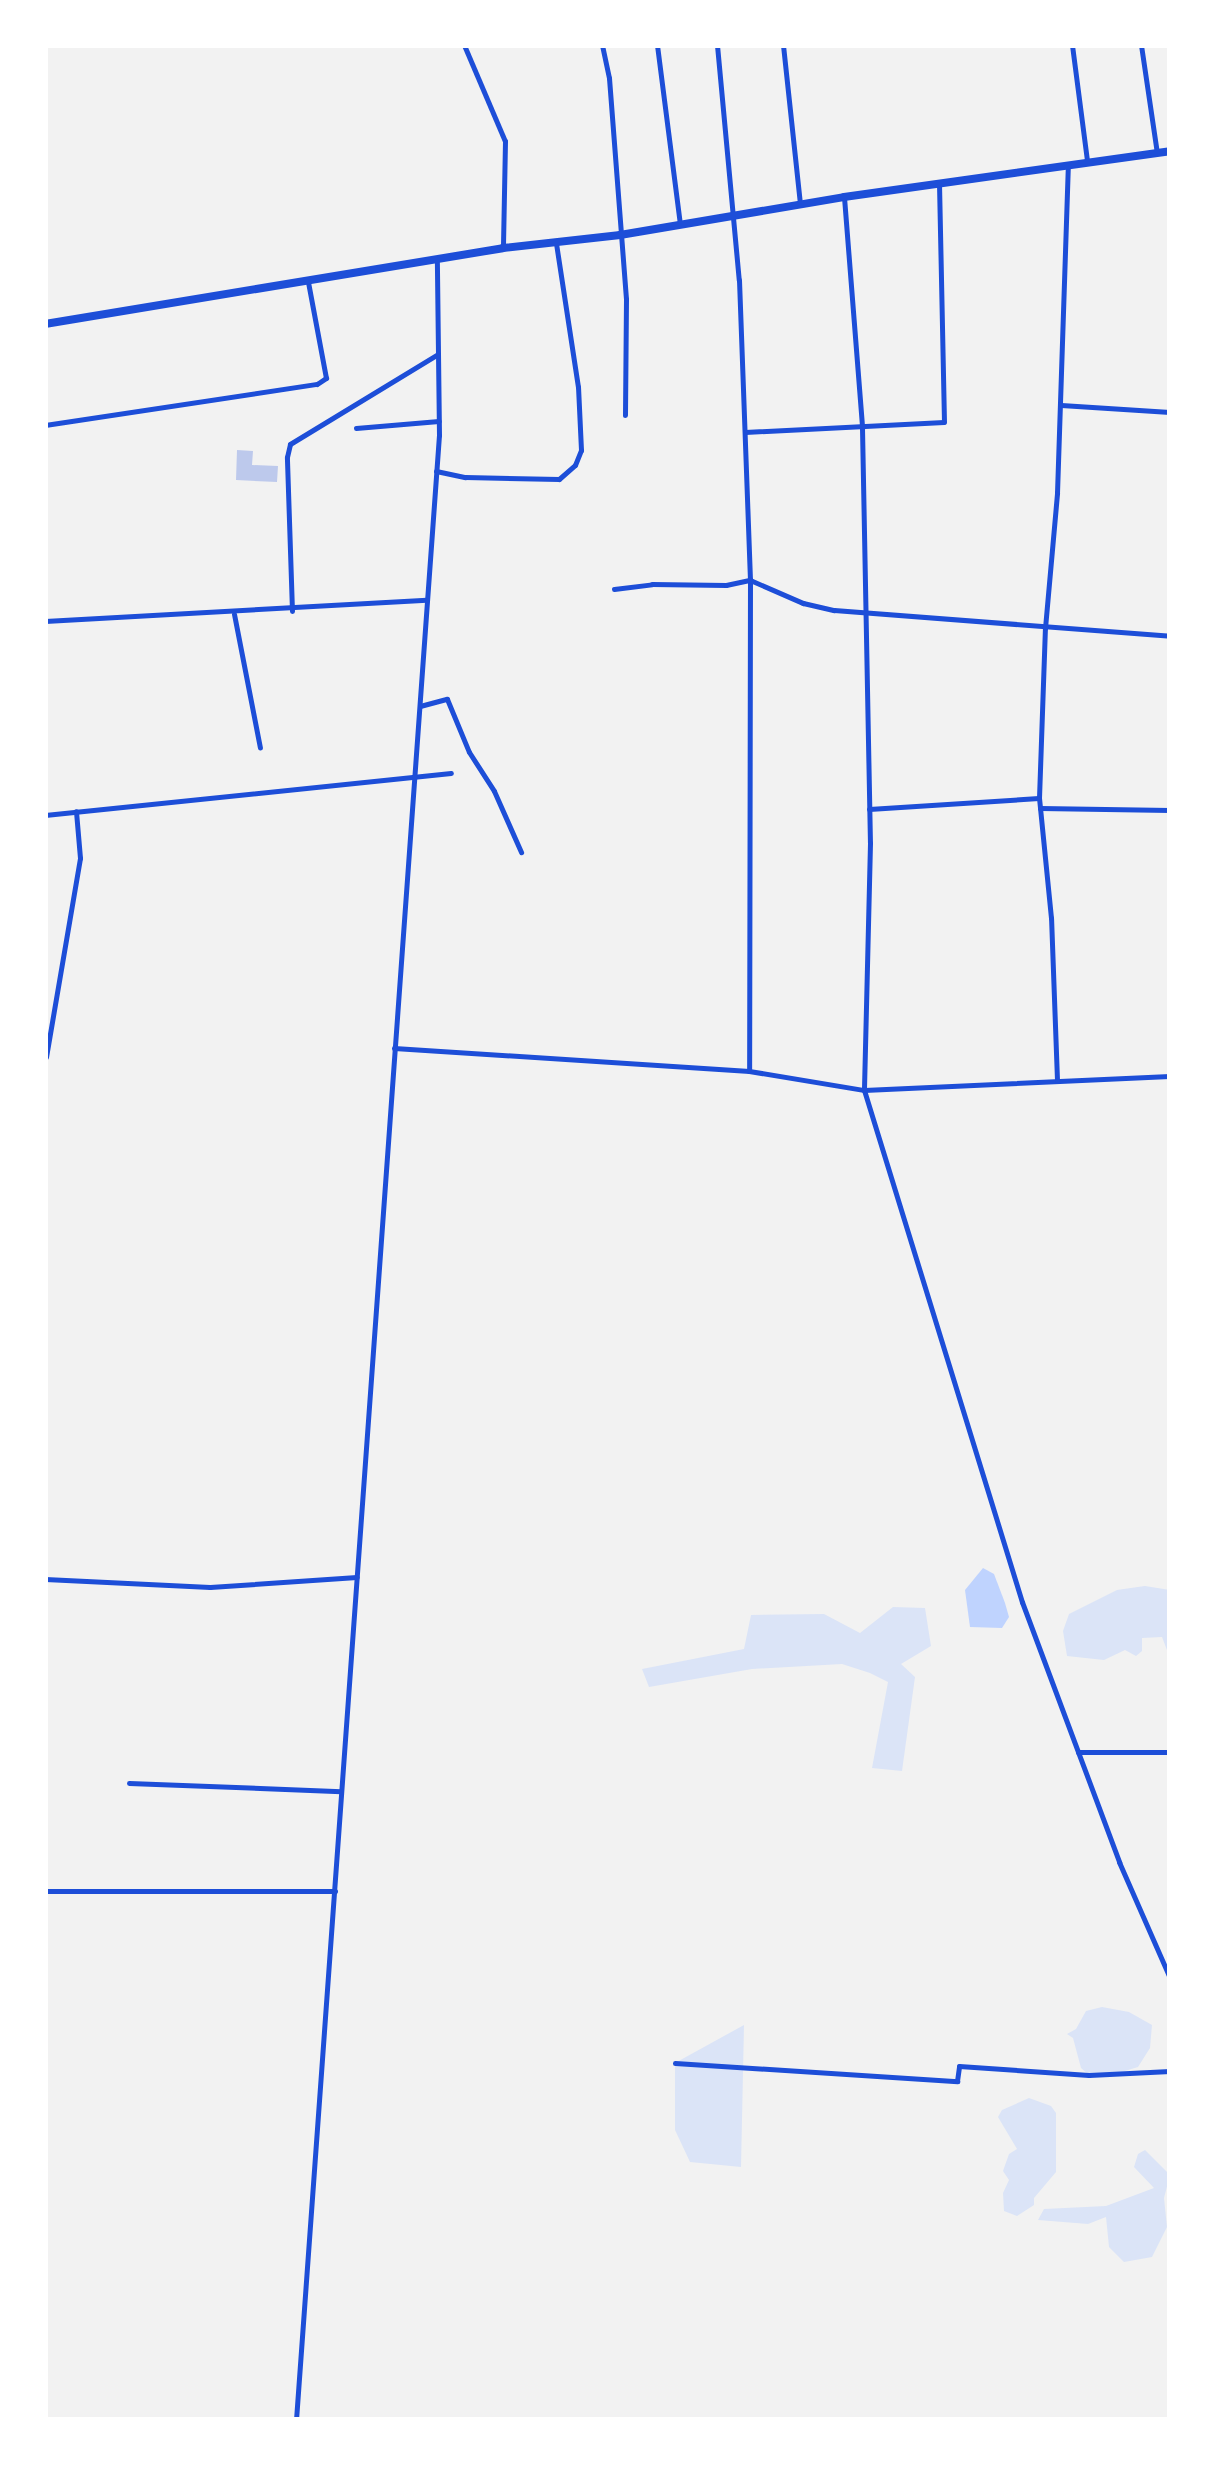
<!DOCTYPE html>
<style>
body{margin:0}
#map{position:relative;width:1215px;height:2465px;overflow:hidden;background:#f2f2f2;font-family:Signika,sans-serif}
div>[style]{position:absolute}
.green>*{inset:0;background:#dbe4f7}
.water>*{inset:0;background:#bfd3fe}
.building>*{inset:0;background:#bdc9ec}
.minor>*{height:5px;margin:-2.5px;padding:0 2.5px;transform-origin:2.5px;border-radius:2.5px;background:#1d4ed8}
.trunk>*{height:8px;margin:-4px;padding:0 4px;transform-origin:4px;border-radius:4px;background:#1d4ed8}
span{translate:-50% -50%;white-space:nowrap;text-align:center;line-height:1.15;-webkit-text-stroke:8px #fff;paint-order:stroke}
.frame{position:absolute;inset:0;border:48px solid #fff;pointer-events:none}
</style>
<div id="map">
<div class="green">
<div style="clip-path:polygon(1145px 1586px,1170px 1590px,1170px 1658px,1162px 1637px,1142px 1638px,1142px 1651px,1136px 1656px,1125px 1650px,1104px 1660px,1067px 1656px,1063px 1631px,1069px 1614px,1117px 1590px)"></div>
<div style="clip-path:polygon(893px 1607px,925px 1608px,931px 1646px,901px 1664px,915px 1677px,902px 1771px,872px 1768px,888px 1682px,870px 1673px,842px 1664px,752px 1669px,649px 1687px,642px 1669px,744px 1649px,751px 1615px,824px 1614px,860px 1633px)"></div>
<div style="clip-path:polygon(1102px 2007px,1129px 2012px,1152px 2025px,1150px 2048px,1138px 2067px,1115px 2074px,1089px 2075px,1081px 2068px,1073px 2038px,1067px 2034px,1076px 2029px,1086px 2011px)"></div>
<div style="clip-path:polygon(744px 2025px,741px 2167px,690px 2162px,675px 2130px,675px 2063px)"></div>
<div style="clip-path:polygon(1029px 2098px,1051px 2106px,1056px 2113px,1056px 2172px,1034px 2198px,1034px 2205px,1017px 2216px,1004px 2211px,1003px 2193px,1009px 2180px,1003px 2171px,1009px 2154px,1017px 2149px,998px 2117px,1002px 2110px)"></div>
<div style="clip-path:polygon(1145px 2150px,1170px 2175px,1164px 2198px,1167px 2227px,1152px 2257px,1124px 2262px,1109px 2247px,1106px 2217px,1088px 2224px,1038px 2220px,1044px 2209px,1106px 2206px,1154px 2188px,1134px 2167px,1138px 2154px)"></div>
</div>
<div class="water">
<div style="clip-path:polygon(983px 1568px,994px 1574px,1005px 1603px,1009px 1617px,1002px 1628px,970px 1627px,965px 1590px)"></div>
</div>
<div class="building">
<div style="clip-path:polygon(237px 450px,253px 451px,252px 465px,278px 466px,277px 482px,236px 480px)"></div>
</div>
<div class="minor">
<div style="left:464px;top:45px;width:104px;rotate:66.9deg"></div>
<div style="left:505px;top:141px;width:107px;rotate:91.1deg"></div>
<div style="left:602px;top:45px;width:34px;rotate:78deg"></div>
<div style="left:609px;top:78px;width:222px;rotate:85.6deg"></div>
<div style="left:626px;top:299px;width:116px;rotate:90.5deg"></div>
<div style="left:657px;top:45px;width:181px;rotate:82.7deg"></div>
<div style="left:717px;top:45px;width:236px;rotate:84.7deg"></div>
<div style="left:739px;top:280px;width:300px;rotate:87.9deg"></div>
<div style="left:750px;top:580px;width:491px;rotate:90.1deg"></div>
<div style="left:783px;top:45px;width:161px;rotate:83.9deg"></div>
<div style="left:1072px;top:45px;width:117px;rotate:82.6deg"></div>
<div style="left:1141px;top:45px;width:109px;rotate:81.6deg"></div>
<div style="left:844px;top:197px;width:232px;rotate:85.5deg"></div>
<div style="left:862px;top:428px;width:415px;rotate:88.9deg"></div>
<div style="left:870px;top:843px;width:247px;rotate:91.4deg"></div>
<div style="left:864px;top:1090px;width:536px;rotate:72.85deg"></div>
<div style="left:1022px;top:1602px;width:278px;rotate:69.5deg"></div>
<div style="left:1119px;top:1862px;width:127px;rotate:66.3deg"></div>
<div style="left:1061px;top:405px;width:109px;rotate:3.7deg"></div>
<div style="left:45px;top:425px;width:275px;rotate:-8.6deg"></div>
<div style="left:317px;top:384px;width:11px;rotate:-34deg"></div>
<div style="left:326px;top:378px;width:98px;rotate:-100.6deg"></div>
<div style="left:356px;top:428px;width:83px;rotate:-4.8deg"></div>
<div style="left:745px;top:432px;width:199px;rotate:-2.9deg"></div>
<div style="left:944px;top:422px;width:237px;rotate:-91.2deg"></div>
<div style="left:436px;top:471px;width:30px;rotate:12deg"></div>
<div style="left:465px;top:477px;width:94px;rotate:1.2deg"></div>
<div style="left:559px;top:479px;width:21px;rotate:-41deg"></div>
<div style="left:575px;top:465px;width:16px;rotate:-68deg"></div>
<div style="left:581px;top:450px;width:63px;rotate:-92.7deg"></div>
<div style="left:578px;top:387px;width:145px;rotate:-98.7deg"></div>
<div style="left:614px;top:589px;width:38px;rotate:-7deg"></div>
<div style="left:652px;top:584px;width:74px;rotate:0.8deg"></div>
<div style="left:726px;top:585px;width:25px;rotate:-12deg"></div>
<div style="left:750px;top:580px;width:58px;rotate:23.5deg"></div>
<div style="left:803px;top:603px;width:32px;rotate:13deg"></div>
<div style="left:834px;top:610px;width:337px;rotate:4.4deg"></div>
<div style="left:292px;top:611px;width:154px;rotate:-91.9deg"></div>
<div style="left:287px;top:457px;width:13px;rotate:-77deg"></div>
<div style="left:290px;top:444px;width:173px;rotate:-31.3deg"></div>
<div style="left:234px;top:614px;width:136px;rotate:79deg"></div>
<div style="left:45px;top:621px;width:382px;rotate:-3.2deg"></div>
<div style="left:420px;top:706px;width:28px;rotate:-15deg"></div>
<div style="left:447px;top:699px;width:57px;rotate:67.5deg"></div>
<div style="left:469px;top:752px;width:46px;rotate:57.3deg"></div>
<div style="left:494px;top:791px;width:67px;rotate:66.1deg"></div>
<div style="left:1040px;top:808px;width:130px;rotate:0.9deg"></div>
<div style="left:869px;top:809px;width:170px;rotate:-3.7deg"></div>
<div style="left:45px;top:815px;width:408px;rotate:-5.9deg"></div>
<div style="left:394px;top:1048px;width:356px;rotate:3.7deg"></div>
<div style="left:749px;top:1071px;width:117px;rotate:9.4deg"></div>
<div style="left:864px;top:1090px;width:306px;rotate:-2.6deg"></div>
<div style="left:46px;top:1057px;width:202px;rotate:-80.3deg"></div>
<div style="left:80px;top:858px;width:47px;rotate:-94.9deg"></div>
<div style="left:1057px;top:1080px;width:162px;rotate:-92.1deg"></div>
<div style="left:1051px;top:918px;width:121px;rotate:-95.7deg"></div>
<div style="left:1039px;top:798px;width:170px;rotate:-88deg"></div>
<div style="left:1045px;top:628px;width:136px;rotate:-84.9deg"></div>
<div style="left:1057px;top:493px;width:327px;rotate:-88.1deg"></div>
<div style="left:45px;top:1579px;width:165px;rotate:2.8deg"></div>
<div style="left:210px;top:1587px;width:147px;rotate:-3.9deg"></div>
<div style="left:1078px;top:1752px;width:92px"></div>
<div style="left:129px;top:1783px;width:212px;rotate:2.2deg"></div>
<div style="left:45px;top:1891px;width:290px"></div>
<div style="left:675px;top:2063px;width:283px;rotate:3.7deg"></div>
<div style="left:957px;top:2081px;width:15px;rotate:-82deg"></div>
<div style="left:959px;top:2066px;width:130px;rotate:4deg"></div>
<div style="left:1089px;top:2075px;width:81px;rotate:-2.8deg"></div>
<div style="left:296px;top:2420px;width:1990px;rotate:-85.88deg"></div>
<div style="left:439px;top:435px;width:173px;rotate:-90.7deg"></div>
</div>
<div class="trunk">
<div style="left:45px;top:324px;width:464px;rotate:-9.4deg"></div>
<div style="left:503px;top:248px;width:118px;rotate:-6.3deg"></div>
<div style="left:620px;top:235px;width:227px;rotate:-9.6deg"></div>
<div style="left:844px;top:197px;width:329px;rotate:-8deg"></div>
</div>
<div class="frame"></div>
</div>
